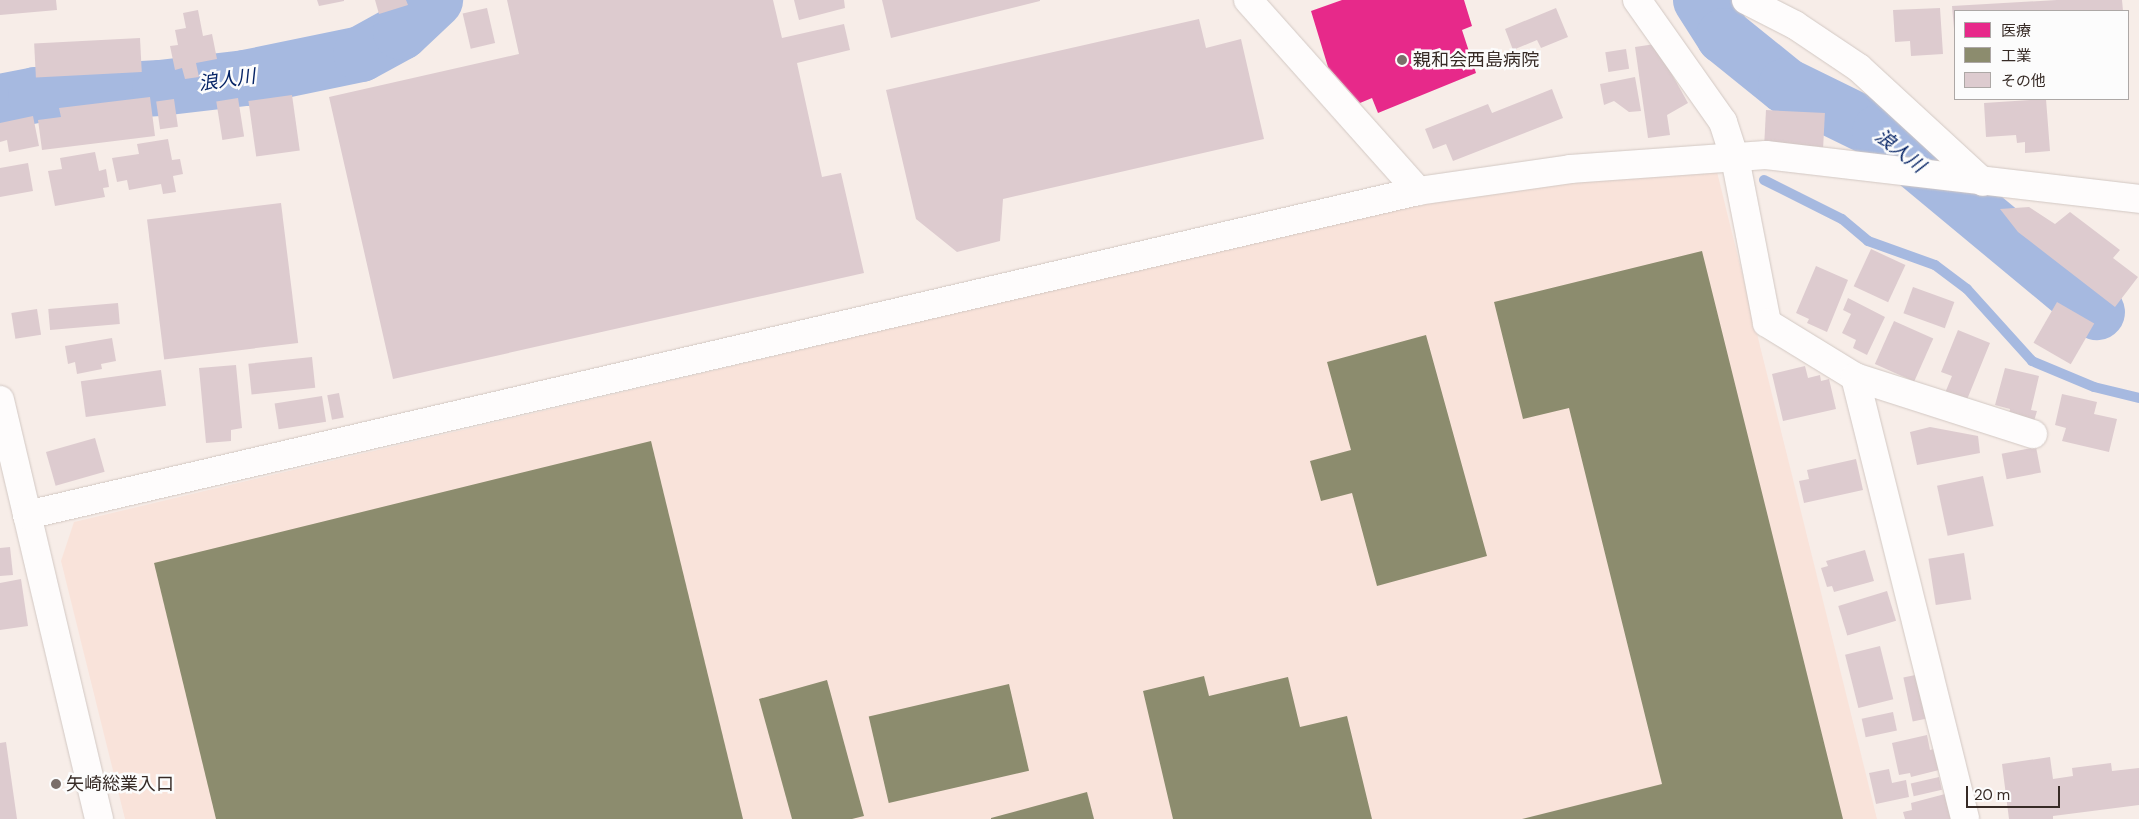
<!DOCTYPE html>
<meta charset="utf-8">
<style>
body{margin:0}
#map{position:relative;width:2139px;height:819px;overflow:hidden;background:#f7ede8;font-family:"DM Sans","Noto Sans JP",sans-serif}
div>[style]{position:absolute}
.built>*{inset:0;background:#f9e3da}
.health>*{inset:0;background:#e7298a}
.industry>*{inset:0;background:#8c8c6e;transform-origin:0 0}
.stream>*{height:10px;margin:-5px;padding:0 5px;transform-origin:5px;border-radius:5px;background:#a6b9e0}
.river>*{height:56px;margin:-28px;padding:0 28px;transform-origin:28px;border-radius:28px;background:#a6b9e0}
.building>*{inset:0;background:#ddcbcf;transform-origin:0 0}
.roads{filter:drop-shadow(0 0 1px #d2c8c3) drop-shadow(0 0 1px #d2c8c3)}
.minor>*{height:28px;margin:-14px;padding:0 14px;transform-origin:14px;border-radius:14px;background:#fefcfc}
.tertiary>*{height:28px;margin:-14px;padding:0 14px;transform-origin:14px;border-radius:14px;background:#fefcfc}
.dots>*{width:14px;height:14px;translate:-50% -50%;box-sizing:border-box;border:2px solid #fcfcfc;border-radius:50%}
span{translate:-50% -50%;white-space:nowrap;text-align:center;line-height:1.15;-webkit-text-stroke:5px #fcfcfc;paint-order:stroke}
.poi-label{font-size:18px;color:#372b26}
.left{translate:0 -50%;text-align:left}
.water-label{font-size:19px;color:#062466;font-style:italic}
.legend{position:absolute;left:1954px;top:10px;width:175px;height:90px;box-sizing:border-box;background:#fcfcfc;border:1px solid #ada8a6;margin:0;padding:6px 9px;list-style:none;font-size:15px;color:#372b26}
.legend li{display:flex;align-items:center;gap:10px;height:25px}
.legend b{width:25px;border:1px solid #ada8a6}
.scale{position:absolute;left:1966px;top:786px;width:94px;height:22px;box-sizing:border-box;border:2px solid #372b26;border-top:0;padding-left:6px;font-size:15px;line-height:18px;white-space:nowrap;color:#372b26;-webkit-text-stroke:4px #fcfcfc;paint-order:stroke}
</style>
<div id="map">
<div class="built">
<div style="clip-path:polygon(1654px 172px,1717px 172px,1877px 819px,125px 819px,61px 561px,74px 522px,1416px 204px)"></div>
</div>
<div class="health">
<div style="clip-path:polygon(1342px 0,1464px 0,1472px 26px,1462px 30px,1476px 73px,1378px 113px,1372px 98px,1360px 103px,1328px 67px,1311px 11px)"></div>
</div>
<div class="industry">
<div style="clip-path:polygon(1702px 251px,1843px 819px,1522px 819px,1662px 784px,1569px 408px,1523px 419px,1494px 302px)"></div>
<div style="clip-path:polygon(1426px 335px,1487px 556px,1377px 586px,1352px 493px,1321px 501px,1310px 461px,1351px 450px,1327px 362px)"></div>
<div style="clip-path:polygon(651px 441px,743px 819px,216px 819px,154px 563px)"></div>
<div style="clip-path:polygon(1204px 676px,1209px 696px,1288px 677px,1300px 727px,1347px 716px,1372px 819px,1173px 819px,1143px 691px)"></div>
<div style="clip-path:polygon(827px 680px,864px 816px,852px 819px,792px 819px,759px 699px)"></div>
<div style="left:1009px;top:684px;width:89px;height:144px;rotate:77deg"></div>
<div style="clip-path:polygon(1087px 792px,1094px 819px,991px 819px,991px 818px)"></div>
</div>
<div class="stream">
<div style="left:1764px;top:180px;width:87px;rotate:26.6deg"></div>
<div style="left:1842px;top:219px;width:34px;rotate:40deg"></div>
<div style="left:1868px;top:241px;width:71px;rotate:19.7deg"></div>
<div style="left:1935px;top:265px;width:40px;rotate:37deg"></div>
<div style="left:1967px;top:289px;width:97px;rotate:47.9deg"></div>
<div style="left:2032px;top:361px;width:67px;rotate:22.8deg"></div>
<div style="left:2094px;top:387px;width:46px;rotate:13.7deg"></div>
</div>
<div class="river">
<div style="left:1701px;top:0;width:43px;rotate:57.4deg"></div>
<div style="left:1724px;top:36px;width:80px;rotate:38.9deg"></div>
<div style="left:1786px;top:86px;width:105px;rotate:26.1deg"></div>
<div style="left:1880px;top:132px;width:282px;rotate:39.7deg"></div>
<div style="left:0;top:102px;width:37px;rotate:-11deg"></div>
<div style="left:36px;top:95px;width:124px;rotate:-3.2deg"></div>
<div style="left:160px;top:88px;width:86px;rotate:-6.7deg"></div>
<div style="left:245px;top:78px;width:118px;rotate:-11.7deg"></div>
<div style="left:361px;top:54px;width:46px;rotate:-28.8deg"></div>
<div style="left:401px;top:32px;width:47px;rotate:-43.3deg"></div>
</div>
<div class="building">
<div style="clip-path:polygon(0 0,56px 0,57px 10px,0 15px)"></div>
<div style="clip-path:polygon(317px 0,344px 0,344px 1px,319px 6px)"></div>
<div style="clip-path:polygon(375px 0,406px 0,408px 5px,379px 14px)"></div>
<div style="clip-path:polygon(507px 0,773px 0,782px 38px,844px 24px,850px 50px,797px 63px,822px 177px,841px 173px,864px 273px,393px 379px,329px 97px,519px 54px)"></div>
<div style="clip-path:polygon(794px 0,844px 0,845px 8px,799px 20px)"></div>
<div style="clip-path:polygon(882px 0,1040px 0,1040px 1px,891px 38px)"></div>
<div style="clip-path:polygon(2057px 0,2122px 0,2123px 11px,1955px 11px,1954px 29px,1952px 6px)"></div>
<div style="left:487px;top:8px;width:36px;height:25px;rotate:77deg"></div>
<div style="clip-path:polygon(1556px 8px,1568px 37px,1541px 48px,1537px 40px,1513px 50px,1505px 29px)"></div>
<div style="clip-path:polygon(1940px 8px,1943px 54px,1911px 56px,1910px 41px,1895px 42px,1893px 10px)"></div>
<div style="clip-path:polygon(198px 10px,203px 36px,212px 34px,217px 59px,196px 63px,199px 77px,185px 79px,182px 68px,175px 70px,170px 46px,178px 45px,175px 30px,186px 28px,183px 13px)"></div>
<div style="clip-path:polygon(1199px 19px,1206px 48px,1241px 39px,1264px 139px,1003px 199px,1000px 241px,957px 252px,916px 219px,886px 90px)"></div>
<div style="left:140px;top:38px;width:34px;height:106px;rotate:87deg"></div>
<div style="clip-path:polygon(1655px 44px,1688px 103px,1667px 115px,1670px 135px,1648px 138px,1635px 47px)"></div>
<div style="left:1626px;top:49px;width:20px;height:21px;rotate:81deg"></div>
<div style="clip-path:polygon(1635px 77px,1641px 111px,1629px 112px,1614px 101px,1604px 105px,1600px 84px)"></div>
<div style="clip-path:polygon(1552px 89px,1563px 118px,1453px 161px,1446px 144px,1433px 149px,1425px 129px,1488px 104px,1492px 113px)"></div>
<div style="left:292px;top:95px;width:56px;height:44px;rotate:82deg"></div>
<div style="clip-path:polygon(150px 97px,155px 136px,42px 150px,38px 120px,61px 117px,59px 108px)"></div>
<div style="left:238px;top:98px;width:39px;height:22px;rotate:81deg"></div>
<div style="left:174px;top:99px;width:28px;height:18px;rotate:82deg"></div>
<div style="clip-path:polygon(2046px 99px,2050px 151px,2025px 153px,2025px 142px,2017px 143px,2016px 135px,1986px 137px,1984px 103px)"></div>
<div style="left:1766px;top:110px;width:59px;height:34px;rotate:3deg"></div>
<div style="clip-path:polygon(33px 116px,39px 146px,9px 152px,7px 140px,0 142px,0 123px)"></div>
<div style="clip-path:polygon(168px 139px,172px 160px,180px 159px,183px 174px,173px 176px,176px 192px,163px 194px,161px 184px,129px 190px,127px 180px,117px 182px,112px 158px,139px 154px,137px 144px)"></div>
<div style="clip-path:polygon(95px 152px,99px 171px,106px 169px,109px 187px,103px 188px,105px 197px,55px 206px,48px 171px,62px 169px,60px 158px)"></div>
<div style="clip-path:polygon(28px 163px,33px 191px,0 197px,0 168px)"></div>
<div style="left:281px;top:203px;width:141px;height:135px;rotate:83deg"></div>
<div style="clip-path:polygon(2029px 207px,2055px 224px,2070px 212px,2120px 250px,2113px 258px,2138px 277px,2115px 307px,2018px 232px,2000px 209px)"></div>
<div style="left:1871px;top:249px;width:38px;height:41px;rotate:25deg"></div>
<div style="clip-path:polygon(1816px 266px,1848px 280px,1827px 332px,1807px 323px,1809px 319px,1796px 313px)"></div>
<div style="left:1913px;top:287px;width:44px;height:28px;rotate:20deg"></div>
<div style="clip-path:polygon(1848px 298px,1885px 317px,1867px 355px,1853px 348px,1856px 340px,1842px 333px,1851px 314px,1843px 310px)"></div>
<div style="left:2057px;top:302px;width:43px;height:47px;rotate:30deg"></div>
<div style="left:118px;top:303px;width:21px;height:70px;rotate:85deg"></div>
<div style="left:37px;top:309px;width:26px;height:26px;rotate:81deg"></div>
<div style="left:1894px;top:321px;width:43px;height:47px;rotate:24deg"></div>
<div style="clip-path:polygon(1958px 330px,1990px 343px,1966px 402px,1945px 393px,1952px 376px,1941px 372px)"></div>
<div style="clip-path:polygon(112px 338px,116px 361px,101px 364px,102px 369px,77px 374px,75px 362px,68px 364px,65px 346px)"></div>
<div style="left:312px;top:357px;width:31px;height:64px;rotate:84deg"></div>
<div style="clip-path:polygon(236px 365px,242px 428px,231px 430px,231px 441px,206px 443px,199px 368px)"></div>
<div style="clip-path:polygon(1805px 366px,1808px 378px,1820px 375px,1821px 381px,1829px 379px,1836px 409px,1783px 421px,1772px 374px)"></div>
<div style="clip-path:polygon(2005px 368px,2039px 376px,2031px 410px,2037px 411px,2034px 421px,2009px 415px,2010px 409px,1995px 405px)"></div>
<div style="left:161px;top:370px;width:36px;height:81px;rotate:82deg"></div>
<div style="left:339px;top:393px;width:25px;height:12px;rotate:79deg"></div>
<div style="clip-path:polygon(2062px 394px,2097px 402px,2094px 414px,2117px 419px,2109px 452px,2062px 441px,2066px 428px,2055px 425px)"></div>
<div style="left:322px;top:396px;width:26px;height:48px;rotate:81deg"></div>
<div style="clip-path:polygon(1930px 427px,1978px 436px,1980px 453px,1917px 465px,1910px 432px)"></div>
<div style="left:95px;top:438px;width:35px;height:51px;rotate:74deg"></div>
<div style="left:2036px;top:447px;width:26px;height:35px;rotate:79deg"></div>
<div style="clip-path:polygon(1856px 459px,1863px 490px,1804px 503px,1799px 481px,1809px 479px,1807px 470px)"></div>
<div style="left:1983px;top:476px;width:51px;height:47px;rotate:78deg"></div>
<div style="clip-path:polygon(10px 547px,13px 575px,0 576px,0 548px)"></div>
<div style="clip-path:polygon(1865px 550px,1874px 581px,1834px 592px,1832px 586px,1827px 587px,1821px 568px,1828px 566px,1826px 561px)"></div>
<div style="left:1964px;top:553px;width:47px;height:36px;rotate:81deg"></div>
<div style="clip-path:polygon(21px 579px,28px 626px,0 630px,0 583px)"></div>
<div style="left:1887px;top:591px;width:31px;height:51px;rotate:73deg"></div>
<div style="left:1880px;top:646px;width:55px;height:36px;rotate:76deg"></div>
<div style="left:1920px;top:674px;width:45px;height:17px;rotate:78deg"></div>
<div style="left:1893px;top:712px;width:19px;height:32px;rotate:78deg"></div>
<div style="clip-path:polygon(1927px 735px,1930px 750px,1938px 748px,1943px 769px,1911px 777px,1910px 773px,1899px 775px,1892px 743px)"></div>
<div style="clip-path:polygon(6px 742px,17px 819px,0 819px,0 743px)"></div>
<div style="clip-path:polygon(2050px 757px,2053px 779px,2073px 776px,2072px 768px,2111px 763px,2112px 771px,2139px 768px,2139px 805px,2053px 816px,2053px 819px,2009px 819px,2002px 764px)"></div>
<div style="clip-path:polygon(1889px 769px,1892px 783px,1906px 780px,1909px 797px,1876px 804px,1869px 773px)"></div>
<div style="left:1939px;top:777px;width:13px;height:29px;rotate:77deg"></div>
<div style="clip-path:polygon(1945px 794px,1951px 819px,1905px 819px,1903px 812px,1912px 810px,1911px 803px)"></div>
</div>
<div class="roads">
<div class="minor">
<div style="left:1248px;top:0;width:256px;rotate:48.3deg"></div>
<div style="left:1637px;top:0;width:149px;rotate:54.8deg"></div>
<div style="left:1723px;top:122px;width:38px;rotate:72deg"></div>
<div style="left:1735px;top:158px;width:168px;rotate:79deg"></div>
<div style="left:1767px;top:323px;width:103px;rotate:31.5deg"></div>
<div style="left:1855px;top:377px;width:455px;rotate:76deg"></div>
<div style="left:1746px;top:0;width:55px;rotate:27deg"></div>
<div style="left:1795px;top:25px;width:77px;rotate:33.9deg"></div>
<div style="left:1859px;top:68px;width:168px;rotate:42.6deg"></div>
<div style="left:1855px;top:377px;width:187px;rotate:17.8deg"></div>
</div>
<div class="tertiary">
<div style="left:0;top:400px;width:431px;rotate:76.7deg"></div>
<div style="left:27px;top:515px;width:1428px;rotate:-13.11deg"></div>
<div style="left:1418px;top:191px;width:154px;rotate:-8.2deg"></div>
<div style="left:1570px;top:169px;width:196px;rotate:-4.1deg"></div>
<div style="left:1766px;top:155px;width:376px;rotate:6.7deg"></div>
</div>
</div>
<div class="dots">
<div style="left:1402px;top:60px;background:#7a6f6a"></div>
<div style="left:56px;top:784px;background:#7a6f6a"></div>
</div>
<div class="poi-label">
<span class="left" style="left:1413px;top:60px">親和会西島病院</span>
<span class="left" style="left:66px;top:784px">矢崎総業入口</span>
</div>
<div class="water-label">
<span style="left:227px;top:80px;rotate:-8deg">浪人川</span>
<span style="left:1900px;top:151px;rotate:38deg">浪人川</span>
</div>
<ul class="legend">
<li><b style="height:14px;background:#e7298a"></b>医療</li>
<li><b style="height:14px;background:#8c8c6e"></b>工業</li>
<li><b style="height:14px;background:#ddcbcf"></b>その他</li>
</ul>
<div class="scale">20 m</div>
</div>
